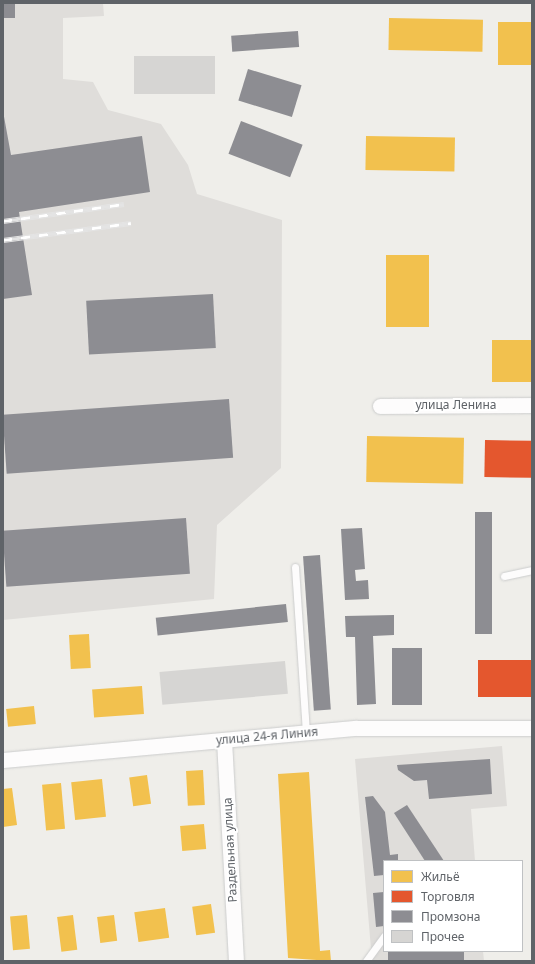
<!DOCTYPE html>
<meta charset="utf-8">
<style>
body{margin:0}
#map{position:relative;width:535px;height:964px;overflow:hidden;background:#efeeea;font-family:"Noto Sans",sans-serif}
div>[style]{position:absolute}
.industrial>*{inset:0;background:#dfddda}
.homes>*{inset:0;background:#f2c14e;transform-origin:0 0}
.shops>*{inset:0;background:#e4572e;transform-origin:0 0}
.industry>*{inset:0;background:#8d8d92;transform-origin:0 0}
.building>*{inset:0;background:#d6d5d3;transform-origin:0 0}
.roads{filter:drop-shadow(0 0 1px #cbcccc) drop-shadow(0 0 1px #cbcccc)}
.lane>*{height:7px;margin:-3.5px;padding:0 3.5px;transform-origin:3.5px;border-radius:3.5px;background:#fdfcfc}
.street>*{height:15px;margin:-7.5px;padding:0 7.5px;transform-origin:7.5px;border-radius:7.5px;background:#fdfcfc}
.rail>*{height:4.5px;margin-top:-2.25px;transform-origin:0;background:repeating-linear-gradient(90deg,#fff 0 9px,#e4e4e4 0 18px);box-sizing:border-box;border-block:1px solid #e4e4e4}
span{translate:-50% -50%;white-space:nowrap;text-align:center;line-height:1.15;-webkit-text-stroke:4px #fff;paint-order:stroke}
.street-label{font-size:12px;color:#5f6368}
.frame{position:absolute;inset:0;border:4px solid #5f6368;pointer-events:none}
.legend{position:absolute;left:383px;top:860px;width:140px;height:92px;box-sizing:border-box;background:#fff;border:1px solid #bfc1c3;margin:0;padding:5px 7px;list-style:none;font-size:12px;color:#5f6368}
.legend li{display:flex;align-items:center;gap:8px;height:20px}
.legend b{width:20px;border:1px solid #bfc1c3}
</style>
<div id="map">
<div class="industrial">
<div style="clip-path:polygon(3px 3px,103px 3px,104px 16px,63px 18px,63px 79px,93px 82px,108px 110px,161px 124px,188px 165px,197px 194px,282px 220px,281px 468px,217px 525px,214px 599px,3px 620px)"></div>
<div style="clip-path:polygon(502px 746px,507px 806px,471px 809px,475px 861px,384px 861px,384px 951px,483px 951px,484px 961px,372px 961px,355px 759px)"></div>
</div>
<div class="homes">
<div style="left:389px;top:18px;width:94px;height:32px;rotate:1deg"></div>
<div style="left:498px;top:22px;width:34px;height:43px"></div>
<div style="left:366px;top:136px;width:89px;height:34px;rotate:1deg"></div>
<div style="left:386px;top:255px;width:43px;height:72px"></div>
<div style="left:492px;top:340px;width:40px;height:42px"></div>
<div style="left:367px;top:436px;width:97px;height:46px;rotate:1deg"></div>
<div style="left:89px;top:634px;width:34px;height:20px;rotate:87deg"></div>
<div style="left:142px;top:686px;width:28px;height:50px;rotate:86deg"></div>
<div style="left:34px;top:706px;width:18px;height:28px;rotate:84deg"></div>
<div style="left:203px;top:770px;width:35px;height:17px;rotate:87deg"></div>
<div style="clip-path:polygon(309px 772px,320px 951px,330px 950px,331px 961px,288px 958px,278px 774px)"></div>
<div style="left:147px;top:775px;width:29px;height:18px;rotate:82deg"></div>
<div style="left:102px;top:779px;width:38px;height:31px;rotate:84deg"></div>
<div style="left:61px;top:783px;width:46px;height:19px;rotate:85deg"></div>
<div style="clip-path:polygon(12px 788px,17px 825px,3px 827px,3px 789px)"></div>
<div style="left:204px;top:824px;width:25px;height:24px;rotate:85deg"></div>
<div style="left:211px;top:904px;width:29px;height:19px;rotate:82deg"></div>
<div style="left:165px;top:908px;width:30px;height:31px;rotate:82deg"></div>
<div style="left:27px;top:915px;width:34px;height:17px;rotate:85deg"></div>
<div style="left:73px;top:915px;width:35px;height:16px;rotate:83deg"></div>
<div style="left:114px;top:915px;width:26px;height:17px;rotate:83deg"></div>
</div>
<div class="shops">
<div style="left:485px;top:440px;width:47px;height:37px;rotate:1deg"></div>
<div style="left:478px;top:660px;width:54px;height:37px"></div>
</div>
<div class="industry">
<div style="left:3px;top:3px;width:12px;height:15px"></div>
<div style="left:298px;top:31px;width:16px;height:67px;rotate:86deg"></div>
<div style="left:248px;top:69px;width:56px;height:33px;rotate:17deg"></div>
<div style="clip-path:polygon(3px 111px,11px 155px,142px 136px,150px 192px,19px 212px,32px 295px,3px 299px)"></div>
<div style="left:241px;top:121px;width:66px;height:35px;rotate:21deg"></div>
<div style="left:213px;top:294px;width:54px;height:127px;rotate:87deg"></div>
<div style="left:229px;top:399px;width:59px;height:227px;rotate:86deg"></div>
<div style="left:475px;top:512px;width:17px;height:122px"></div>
<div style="left:186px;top:518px;width:56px;height:184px;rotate:86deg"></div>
<div style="clip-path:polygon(362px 528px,365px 569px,355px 570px,356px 581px,368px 580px,369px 599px,345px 600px,341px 529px)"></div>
<div style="left:320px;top:555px;width:155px;height:17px;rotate:86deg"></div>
<div style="left:286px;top:604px;width:18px;height:131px;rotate:84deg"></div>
<div style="clip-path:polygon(394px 615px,394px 635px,373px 636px,376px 704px,357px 705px,355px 637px,346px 637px,345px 616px)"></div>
<div style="left:392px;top:648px;width:30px;height:57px"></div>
<div style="clip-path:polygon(490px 759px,492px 794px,429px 799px,427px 780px,414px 781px,398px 770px,397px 765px)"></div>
<div style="clip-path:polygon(373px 796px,385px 812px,390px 855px,398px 854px,398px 861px,384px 861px,384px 875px,374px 876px,365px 797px)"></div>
<div style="clip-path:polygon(407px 805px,444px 861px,425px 861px,394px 813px)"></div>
<div style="clip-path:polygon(384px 892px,384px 926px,376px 927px,373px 893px)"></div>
<div style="left:388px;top:951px;width:76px;height:10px"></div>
</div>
<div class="building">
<div style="left:134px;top:56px;width:81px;height:38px"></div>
<div style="left:285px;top:661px;width:33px;height:126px;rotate:85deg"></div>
</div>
<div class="roads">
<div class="lane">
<div style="left:295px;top:567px;width:165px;rotate:86.2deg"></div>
<div style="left:504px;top:576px;width:29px;rotate:-12deg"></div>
<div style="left:366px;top:961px;width:31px;rotate:-54deg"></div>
</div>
<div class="street">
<div style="left:380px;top:406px;width:152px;rotate:-0.4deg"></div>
<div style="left:224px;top:740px;width:221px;rotate:86.9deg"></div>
<div style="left:3px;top:760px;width:355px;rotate:-5.2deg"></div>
<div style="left:357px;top:728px;width:175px"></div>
</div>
</div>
<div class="rail">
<div style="left:3px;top:221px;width:122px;rotate:-8deg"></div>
<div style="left:3px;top:240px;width:129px;rotate:-7.6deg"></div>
</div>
<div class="street-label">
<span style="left:456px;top:405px">улица Ленина</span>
<span style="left:267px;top:736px;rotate:-5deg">улица 24-я Линия</span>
<span style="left:230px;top:850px;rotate:-93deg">Раздельная улица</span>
</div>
<div class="frame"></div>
<ul class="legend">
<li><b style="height:11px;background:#f2c14e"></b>Жильё</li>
<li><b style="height:11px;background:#e4572e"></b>Торговля</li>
<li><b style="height:11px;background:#8d8d92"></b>Промзона</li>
<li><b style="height:11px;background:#d6d5d3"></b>Прочее</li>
</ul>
</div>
